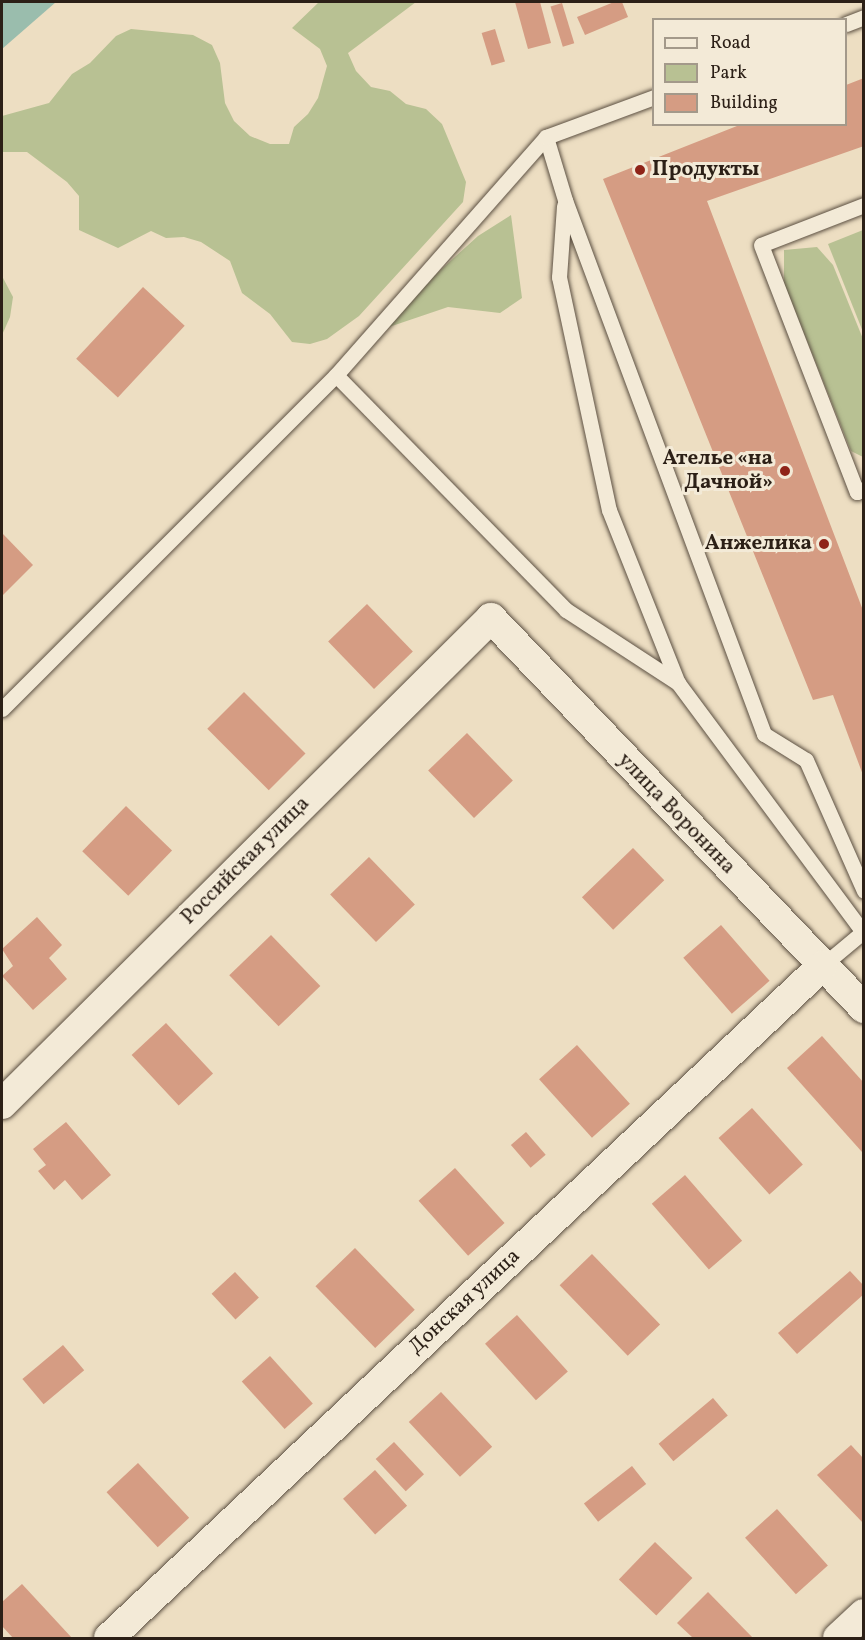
<!DOCTYPE html>
<meta charset="utf-8">
<style>
body{margin:0}
#map{position:relative;width:865px;height:1640px;overflow:hidden;background:#eddec2;font-family:Vollkorn,serif}
div>[style]{position:absolute}
.green>*{inset:0;background:#b8c193}
.water>*{inset:0;background:#9abdad}
.building>*{inset:0;background:#d59c83;transform-origin:0 0}
.roads{filter:drop-shadow(0 0 2px #5c5042) drop-shadow(0 0 2px #5c5042)}
.lane>*{height:15px;margin:-7.5px;padding:0 7.5px;transform-origin:7.5px;border-radius:7.5px;background:#f3ead7}
.street>*{height:30px;margin:-15px;padding:0 15px;transform-origin:15px;border-radius:15px;background:#f3ead7}
.dots>*{width:16px;height:16px;translate:-50% -50%;box-sizing:border-box;border:3px solid #f3ead7;border-radius:50%}
span{translate:-50% -50%;white-space:nowrap;text-align:center;line-height:1.15;-webkit-text-stroke:6px #f3ead7;paint-order:stroke}
.poi-label{font-size:21px;color:#2c2017;font-weight:700}
.left{translate:0 -50%;text-align:left}
.right{translate:-100% -50%;text-align:right}
.street-label{font-size:21px;color:#2c2017}
.frame{position:absolute;inset:0;border:3px solid #2c2017;pointer-events:none}
.legend{position:absolute;left:652px;top:18px;width:195px;height:108px;box-sizing:border-box;background:#f3ead7;border:2px solid #a3998a;margin:0;padding:8px 10px;list-style:none;font-size:18px;color:#2c2017}
.legend li{display:flex;align-items:center;gap:12px;height:30px}
.legend b{width:30px;border:2px solid #a3998a}
</style>
<div id="map">
<div class="green">
<div style="clip-path:polygon(319px 2px,416px 2px,348px 53px,356px 71px,371px 87px,390px 91px,406px 104px,426px 109px,442px 124px,466px 182px,463px 202px,359px 316px,327px 339px,310px 344px,292px 342px,270px 314px,242px 293px,230px 261px,201px 242px,184px 237px,166px 238px,151px 231px,118px 248px,79px 230px,79px 196px,67px 182px,27px 152px,2px 152px,2px 116px,49px 103px,72px 74px,90px 63px,116px 36px,131px 29px,193px 35px,212px 45px,220px 63px,225px 103px,234px 121px,250px 136px,270px 144px,289px 144px,294px 127px,308px 114px,318px 98px,327px 66px,320px 49px,292px 28px)"></div>
<div style="clip-path:polygon(511px 215px,522px 298px,500px 313px,448px 307px,389px 327px,423px 286px,478px 236px)"></div>
<div style="clip-path:polygon(863px 230px,863px 332px,828px 244px)"></div>
<div style="clip-path:polygon(817px 247px,833px 265px,863px 339px,863px 457px,851px 451px,784px 283px,784px 250px)"></div>
<div style="clip-path:polygon(2px 276px,13px 297px,10px 317px,2px 335px)"></div>
</div>
<div class="water">
<div style="clip-path:polygon(2px 2px,56px 2px,2px 49px)"></div>
</div>
<div class="building">
<div style="clip-path:polygon(515px 2px,540px 2px,551px 43px,528px 49px)"></div>
<div style="clip-path:polygon(614px 2px,622px 2px,628px 17px,585px 35px,577px 17px)"></div>
<div style="left:562px;top:3px;width:42px;height:12px;rotate:73deg"></div>
<div style="left:495px;top:29px;width:34px;height:14px;rotate:73deg"></div>
<div style="clip-path:polygon(864px 78px,864px 146px,707px 201px,864px 613px,863px 775px,833px 695px,813px 700px,603px 179px,742px 124px,846px 124px,846px 85px)"></div>
<div style="left:143px;top:287px;width:57px;height:98px;rotate:43deg"></div>
<div style="clip-path:polygon(2px 533px,33px 565px,2px 596px)"></div>
<div style="left:367px;top:604px;width:66px;height:54px;rotate:46deg"></div>
<div style="left:244px;top:692px;width:87px;height:52px;rotate:45deg"></div>
<div style="left:467px;top:733px;width:66px;height:54px;rotate:46deg"></div>
<div style="left:126px;top:806px;width:64px;height:63px;rotate:44deg"></div>
<div style="left:633px;top:848px;width:45px;height:71px;rotate:46deg"></div>
<div style="left:369px;top:857px;width:66px;height:54px;rotate:46deg"></div>
<div style="clip-path:polygon(37px 917px,62px 945px,49px 958px,67px 979px,33px 1010px,2px 976px,13px 966px,2px 949px)"></div>
<div style="left:721px;top:925px;width:74px;height:50px;rotate:49deg"></div>
<div style="left:271px;top:935px;width:71px;height:58px;rotate:46deg"></div>
<div style="left:166px;top:1023px;width:69px;height:47px;rotate:47deg"></div>
<div style="clip-path:polygon(822px 1036px,864px 1083px,862px 1152px,787px 1068px)"></div>
<div style="left:577px;top:1045px;width:79px;height:51px;rotate:48deg"></div>
<div style="left:752px;top:1108px;width:76px;height:45px;rotate:48deg"></div>
<div style="clip-path:polygon(66px 1122px,111px 1175px,82px 1200px,65px 1180px,54px 1190px,38px 1171px,46px 1165px,33px 1149px)"></div>
<div style="left:526px;top:1132px;width:30px;height:20px;rotate:49deg"></div>
<div style="left:455px;top:1168px;width:74px;height:49px;rotate:48deg"></div>
<div style="left:685px;top:1175px;width:87px;height:44px;rotate:49deg"></div>
<div style="left:355px;top:1248px;width:86px;height:55px;rotate:46deg"></div>
<div style="left:592px;top:1254px;width:98px;height:45px;rotate:46deg"></div>
<div style="clip-path:polygon(850px 1271px,864px 1286px,864px 1294px,797px 1354px,778px 1333px)"></div>
<div style="left:235px;top:1272px;width:35px;height:32px;rotate:47deg"></div>
<div style="left:517px;top:1315px;width:76px;height:43px;rotate:48deg"></div>
<div style="left:63px;top:1345px;width:33px;height:53px;rotate:50deg"></div>
<div style="left:270px;top:1356px;width:64px;height:38px;rotate:48deg"></div>
<div style="left:441px;top:1392px;width:75px;height:44px;rotate:47deg"></div>
<div style="left:713px;top:1398px;width:23px;height:71px;rotate:50deg"></div>
<div style="left:394px;top:1442px;width:44px;height:25px;rotate:47deg"></div>
<div style="clip-path:polygon(851px 1445px,864px 1459px,864px 1524px,817px 1475px)"></div>
<div style="left:138px;top:1463px;width:75px;height:43px;rotate:47deg"></div>
<div style="left:632px;top:1466px;width:23px;height:61px;rotate:52deg"></div>
<div style="left:375px;top:1470px;width:48px;height:43px;rotate:48deg"></div>
<div style="left:777px;top:1509px;width:76px;height:43px;rotate:48deg"></div>
<div style="left:655px;top:1542px;width:52px;height:52px;rotate:44deg"></div>
<div style="clip-path:polygon(22px 1584px,72px 1638px,13px 1638px,2px 1626px,2px 1602px)"></div>
<div style="clip-path:polygon(708px 1592px,753px 1638px,693px 1638px,677px 1623px)"></div>
</div>
<div class="roads">
<div class="lane">
<div style="left:846px;top:24px;width:19px;rotate:-21deg"></div>
<div style="left:546px;top:137px;width:66px;rotate:73.2deg"></div>
<div style="left:565px;top:200px;width:570px;rotate:69.56deg"></div>
<div style="left:764px;top:734px;width:49px;rotate:31.8deg"></div>
<div style="left:806px;top:760px;width:143px;rotate:66.1deg"></div>
<div style="left:864px;top:205px;width:110px;rotate:158.8deg"></div>
<div style="left:761px;top:245px;width:265px;rotate:68.8deg"></div>
<div style="left:857px;top:492px;width:8px;rotate:-23deg"></div>
<div style="left:564px;top:206px;width:71px;rotate:94deg"></div>
<div style="left:559px;top:277px;width:238px;rotate:77.9deg"></div>
<div style="left:609px;top:510px;width:186px;rotate:68.3deg"></div>
<div style="left:678px;top:683px;width:310px;rotate:53.4deg"></div>
<div style="left:336px;top:375px;width:329px;rotate:45.6deg"></div>
<div style="left:566px;top:610px;width:134px;rotate:33.1deg"></div>
<div style="left:2px;top:709px;width:472px;rotate:-45deg"></div>
<div style="left:336px;top:375px;width:317px;rotate:-48.6deg"></div>
<div style="left:546px;top:137px;width:115px;rotate:-20.3deg"></div>
<div style="left:822px;top:966px;width:55px;rotate:-39.8deg"></div>
</div>
<div class="street">
<div style="left:2px;top:1104px;width:689px;rotate:-44.82deg"></div>
<div style="left:491px;top:618px;width:540px;rotate:46.28deg"></div>
<div style="left:109px;top:1638px;width:980px;rotate:-43.3deg"></div>
<div style="left:838px;top:1638px;width:35px;rotate:-43deg"></div>
</div>
</div>
<div class="dots">
<div style="left:640px;top:170px;background:#8f2418"></div>
<div style="left:785px;top:471px;background:#8f2418"></div>
<div style="left:824px;top:544px;background:#8f2418"></div>
</div>
<div class="poi-label">
<span class="left" style="left:652px;top:170px">Продукты</span>
<span class="right" style="left:773px;top:471px">Ателье «на<br>Дачной»</span>
<span class="right" style="left:812px;top:544px">Анжелика</span>
</div>
<div class="street-label">
<span style="left:676px;top:814px;rotate:46deg">улица Воронина</span>
<span style="left:246px;top:861px;rotate:-45deg">Российская улица</span>
<span style="left:465px;top:1302px;rotate:-43deg">Донская улица</span>
</div>
<div class="frame"></div>
<ul class="legend">
<li><b style="height:8px;background:#f3ead7"></b>Road</li>
<li><b style="height:16px;background:#b8c193"></b>Park</li>
<li><b style="height:16px;background:#d59c83"></b>Building</li>
</ul>
</div>
